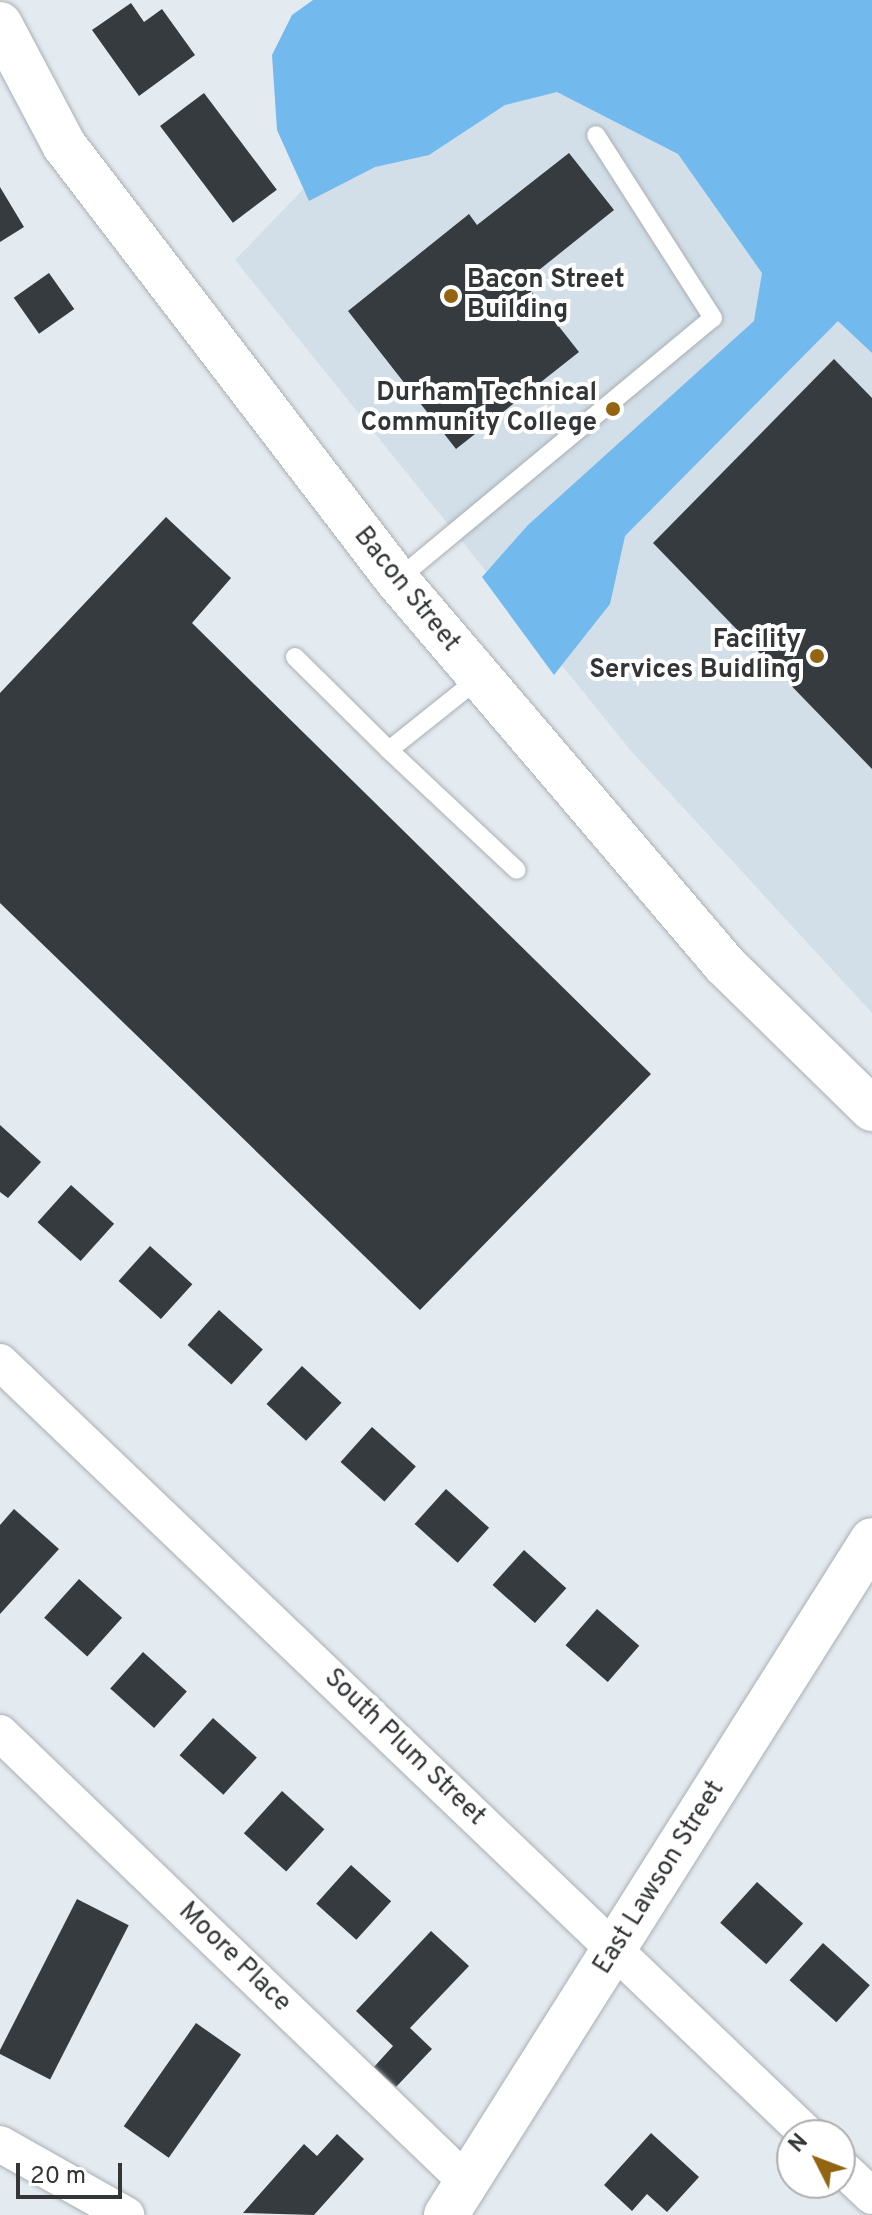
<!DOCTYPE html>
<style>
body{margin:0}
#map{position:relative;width:872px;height:2215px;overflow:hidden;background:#e4ebf0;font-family:Overpass,sans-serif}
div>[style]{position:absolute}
.built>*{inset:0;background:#d2dfe8}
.forest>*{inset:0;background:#72b9ee}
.building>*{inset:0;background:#363b3f;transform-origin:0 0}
.roads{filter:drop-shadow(0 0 2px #a9afb4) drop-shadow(0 0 2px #a9afb4)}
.lane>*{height:18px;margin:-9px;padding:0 9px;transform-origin:9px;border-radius:9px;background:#fff}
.street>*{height:36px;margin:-18px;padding:0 18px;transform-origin:18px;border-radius:18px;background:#fff}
.secondary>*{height:44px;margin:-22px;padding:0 22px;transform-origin:22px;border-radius:22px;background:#fff}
.dots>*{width:22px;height:22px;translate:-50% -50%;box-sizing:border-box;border:4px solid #fff;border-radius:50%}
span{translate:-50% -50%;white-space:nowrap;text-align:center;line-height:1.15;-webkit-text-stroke:8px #fff;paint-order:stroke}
.poi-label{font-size:26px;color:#333537;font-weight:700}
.left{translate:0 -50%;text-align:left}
.right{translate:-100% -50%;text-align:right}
.street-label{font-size:26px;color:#333537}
.north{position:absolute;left:776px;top:2119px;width:80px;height:80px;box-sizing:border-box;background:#fff;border:2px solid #adaeaf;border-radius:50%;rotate:312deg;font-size:22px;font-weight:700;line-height:32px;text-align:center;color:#333537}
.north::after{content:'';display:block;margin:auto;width:28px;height:36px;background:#936412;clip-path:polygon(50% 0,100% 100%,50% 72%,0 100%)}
.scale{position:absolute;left:16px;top:2163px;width:106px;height:36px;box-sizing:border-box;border:4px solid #333537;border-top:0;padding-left:10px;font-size:24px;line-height:28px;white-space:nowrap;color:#333537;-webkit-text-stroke:6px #fff;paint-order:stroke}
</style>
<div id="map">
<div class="built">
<div style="clip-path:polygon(872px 0,872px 1013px,631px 751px,235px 260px,387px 102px)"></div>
</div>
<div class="forest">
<div style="clip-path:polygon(313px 0,872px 0,872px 353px,838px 321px,625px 536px,610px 604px,554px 675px,482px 577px,528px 525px,754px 321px,762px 273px,678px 154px,557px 92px,505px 105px,429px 155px,375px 167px,309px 201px,277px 130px,272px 55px,292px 15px)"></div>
</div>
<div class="building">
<div style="clip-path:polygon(131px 3px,144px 22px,162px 9px,195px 55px,139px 96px,92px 30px)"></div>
<div style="left:204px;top:93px;width:121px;height:55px;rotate:53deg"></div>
<div style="clip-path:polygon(569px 153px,614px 210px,524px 282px,579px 352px,456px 449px,348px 311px,469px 214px,477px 225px)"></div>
<div style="clip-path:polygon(0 187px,24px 227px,0 242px)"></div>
<div style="left:49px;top:273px;width:44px;height:43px;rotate:55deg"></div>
<div style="clip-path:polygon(834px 359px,872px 398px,872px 769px,653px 543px)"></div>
<div style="clip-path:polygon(166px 517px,231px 578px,192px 623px,651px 1074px,420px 1310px,0 903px,0 693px)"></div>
<div style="clip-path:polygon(0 1125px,41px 1162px,8px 1198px,0 1192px)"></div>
<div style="left:71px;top:1185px;width:58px;height:50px;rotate:42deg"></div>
<div style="left:150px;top:1246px;width:57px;height:47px;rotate:42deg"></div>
<div style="left:219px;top:1310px;width:59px;height:47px;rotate:42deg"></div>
<div style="left:302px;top:1366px;width:54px;height:52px;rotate:43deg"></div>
<div style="left:372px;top:1427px;width:59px;height:47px;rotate:42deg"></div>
<div style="left:446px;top:1489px;width:58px;height:47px;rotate:42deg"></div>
<div style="clip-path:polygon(14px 1509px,59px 1549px,0 1614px,0 1525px)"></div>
<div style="left:524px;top:1550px;width:57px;height:47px;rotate:42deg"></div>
<div style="left:79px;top:1579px;width:58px;height:52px;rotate:42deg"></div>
<div style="left:597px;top:1609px;width:56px;height:48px;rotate:41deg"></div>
<div style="left:143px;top:1652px;width:59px;height:49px;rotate:42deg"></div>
<div style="left:213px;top:1718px;width:59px;height:50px;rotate:42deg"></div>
<div style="left:282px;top:1791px;width:57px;height:57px;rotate:42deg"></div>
<div style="left:351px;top:1865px;width:54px;height:52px;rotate:42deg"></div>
<div style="left:757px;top:1882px;width:62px;height:55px;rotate:42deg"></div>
<div style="left:77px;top:1899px;width:58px;height:173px;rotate:27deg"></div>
<div style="clip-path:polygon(431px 1931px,469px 1966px,410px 2028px,432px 2049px,396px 2087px,374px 2067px,393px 2046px,356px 2011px)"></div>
<div style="left:823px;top:1943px;width:63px;height:50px;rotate:42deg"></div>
<div style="left:196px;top:2023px;width:55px;height:126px;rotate:35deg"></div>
<div style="clip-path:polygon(651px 2133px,699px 2177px,667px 2212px,647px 2194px,632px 2211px,604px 2185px)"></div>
<div style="clip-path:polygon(337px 2134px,364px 2159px,314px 2215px,243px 2213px,304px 2144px,317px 2156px)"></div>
</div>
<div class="roads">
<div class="lane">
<div style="left:397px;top:580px;width:410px;rotate:-39.7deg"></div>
<div style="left:713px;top:318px;width:217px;rotate:-122.6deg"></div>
<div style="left:295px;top:657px;width:132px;rotate:44.7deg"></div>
<div style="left:389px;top:750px;width:114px;rotate:-38.6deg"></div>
<div style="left:389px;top:750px;width:175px;rotate:43.2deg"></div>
</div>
<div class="street">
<div style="left:0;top:1362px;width:1118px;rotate:43.73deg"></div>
<div style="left:0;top:1733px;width:649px;rotate:43.88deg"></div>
<div style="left:0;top:2144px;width:145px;rotate:29.4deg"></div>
<div style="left:840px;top:2166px;width:44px;rotate:43.2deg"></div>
</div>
<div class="secondary">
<div style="left:0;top:24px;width:137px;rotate:62.1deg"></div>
<div style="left:64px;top:145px;width:548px;rotate:52.57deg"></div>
<div style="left:397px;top:580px;width:506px;rotate:49.57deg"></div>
<div style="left:725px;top:965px;width:206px;rotate:44.4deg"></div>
<div style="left:446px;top:2215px;width:798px;rotate:-57.74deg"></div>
</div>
</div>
<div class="dots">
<div style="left:451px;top:296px;background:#936412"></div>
<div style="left:613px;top:409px;background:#936412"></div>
<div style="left:817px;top:656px;background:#936412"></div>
</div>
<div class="poi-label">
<span class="left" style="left:467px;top:296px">Bacon Street<br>Building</span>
<span class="right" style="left:597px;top:409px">Durham Technical<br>Community College</span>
<span class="right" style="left:801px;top:656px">Facility<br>Services Buidling</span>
</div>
<div class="street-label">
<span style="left:406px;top:590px;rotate:51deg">Bacon Street</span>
<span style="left:404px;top:1748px;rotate:44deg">South Plum Street</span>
<span style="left:660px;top:1878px;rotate:-58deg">East Lawson Street</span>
<span style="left:234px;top:1958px;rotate:44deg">Moore Place</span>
</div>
<div class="north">N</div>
<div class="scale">20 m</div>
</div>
